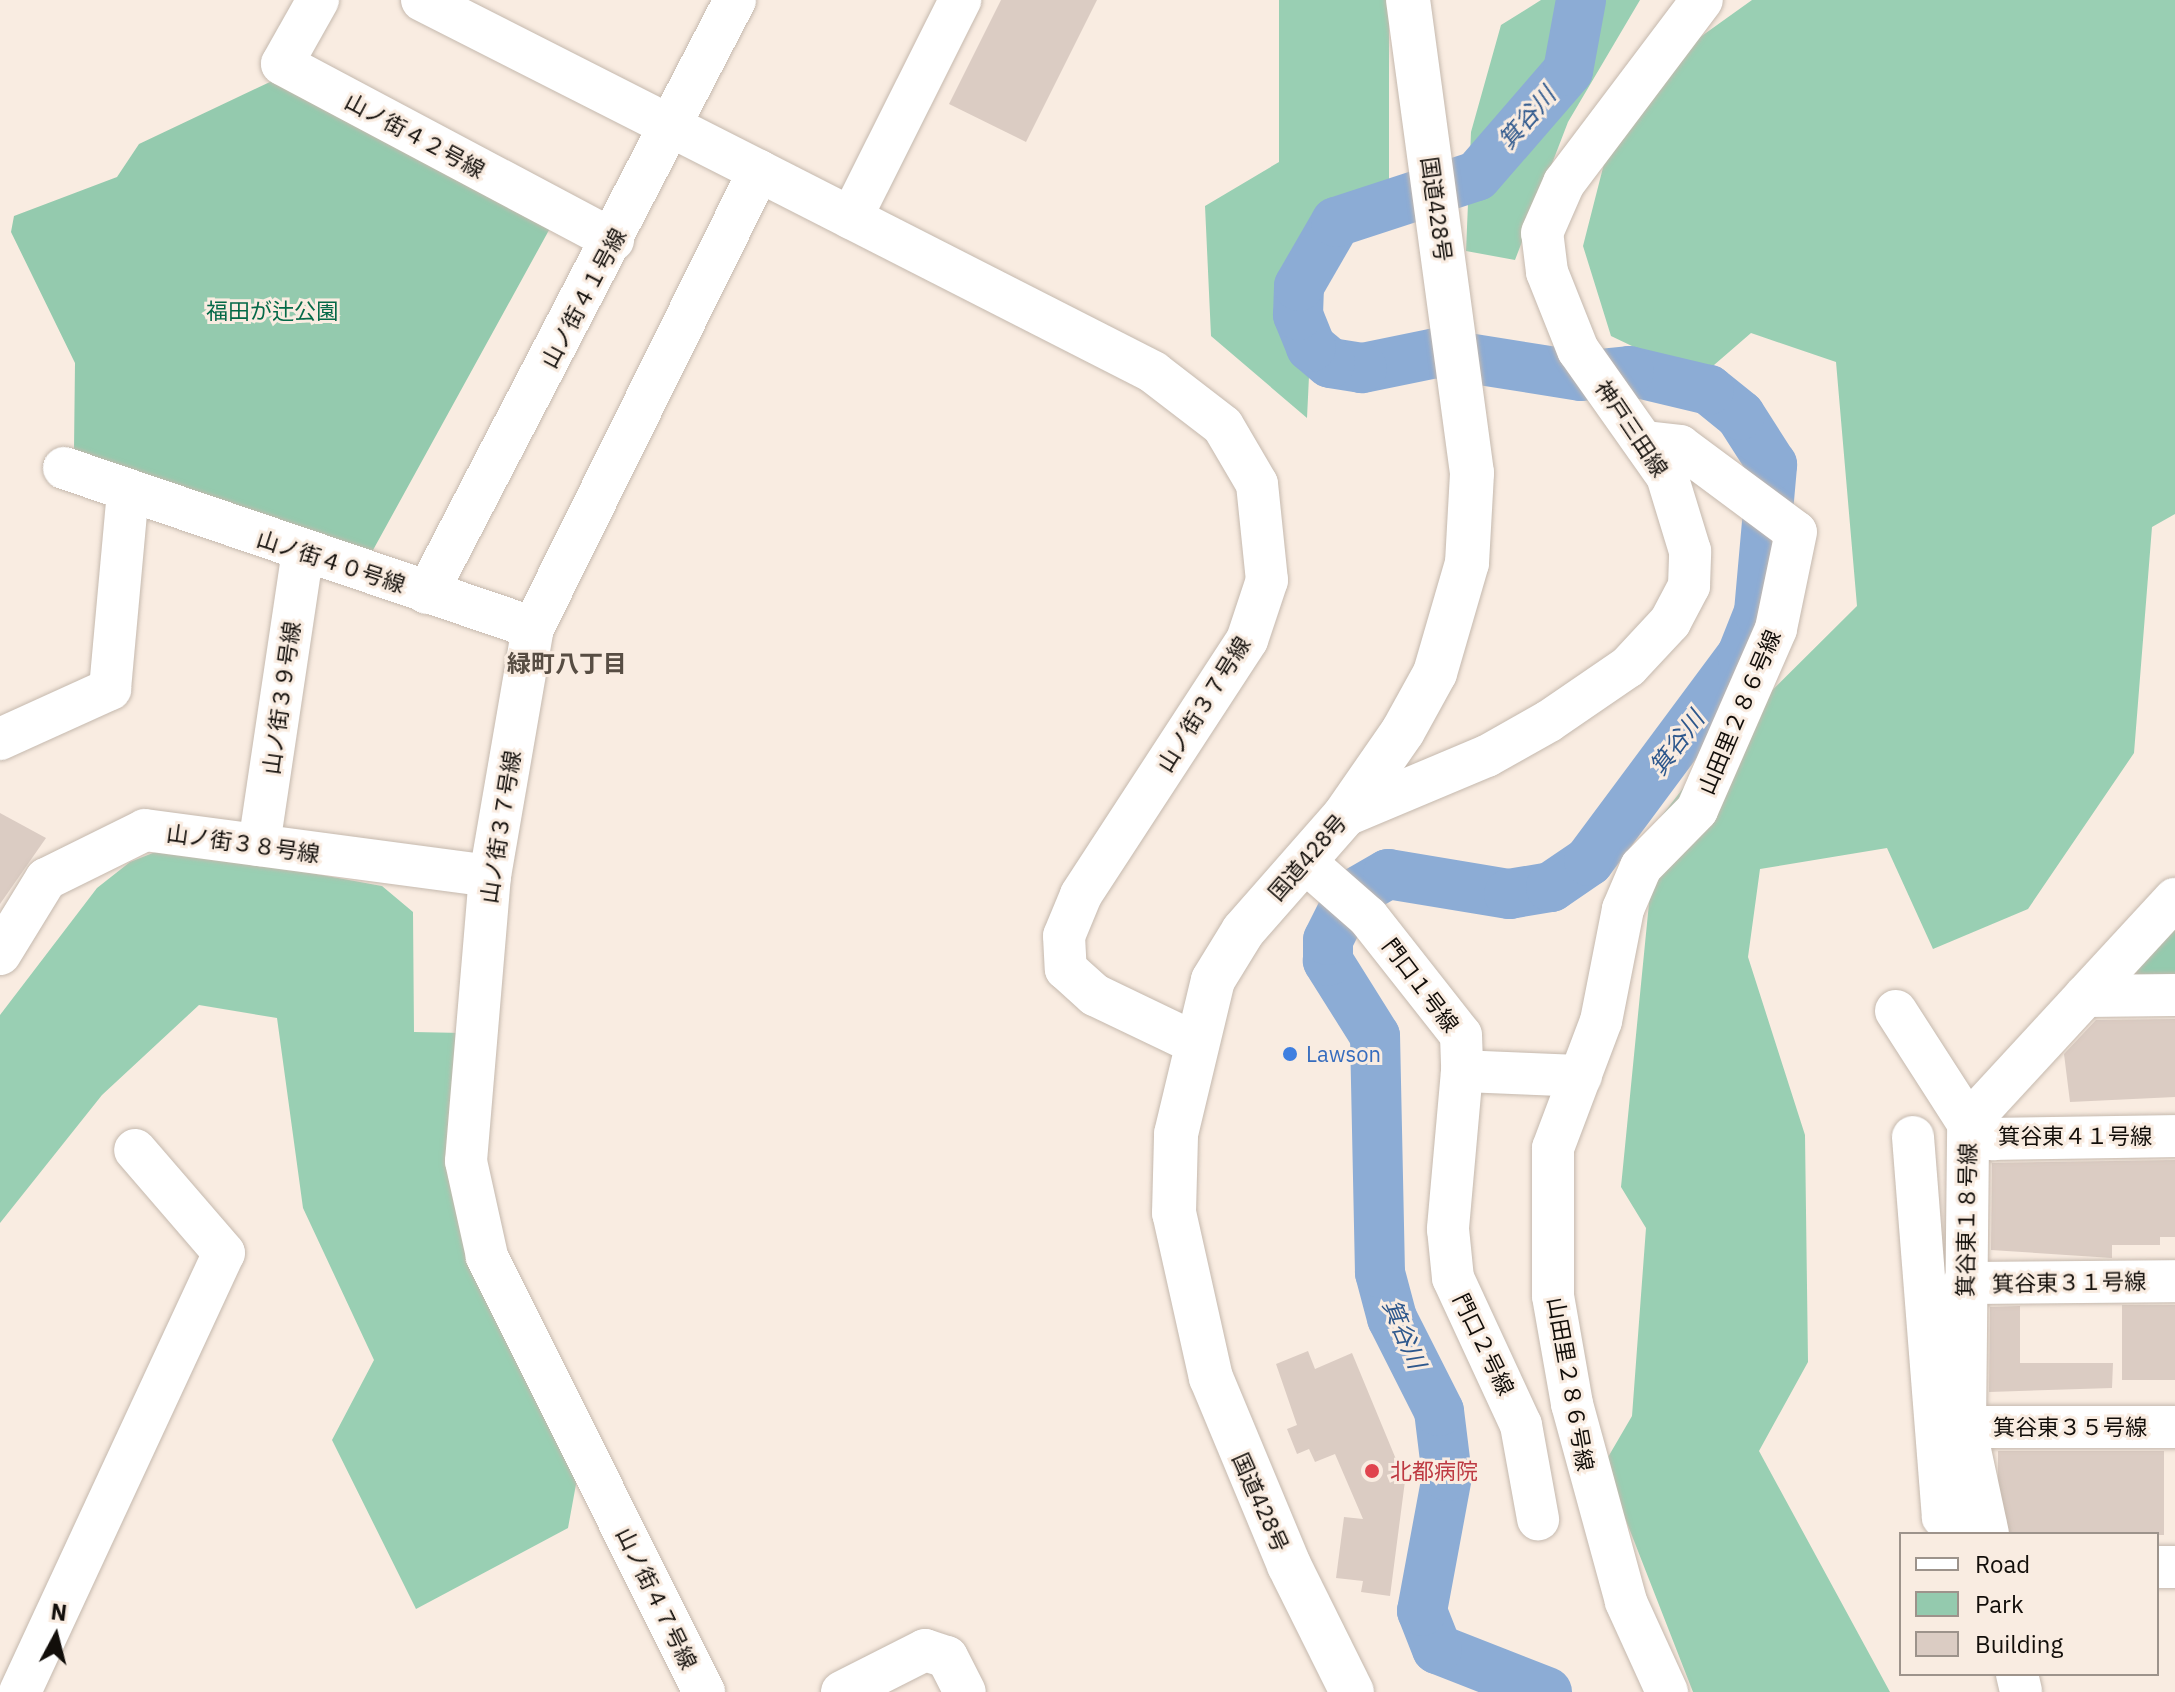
<!DOCTYPE html>
<meta charset="utf-8">
<style>
body{margin:0}
#map{position:relative;width:2175px;height:1692px;overflow:hidden;background:#f9ece1;font-family:"IBM Plex Sans","Noto Sans JP",sans-serif}
div>[style]{position:absolute}
.green>*{inset:0;background:#94caae}
.forest>*{inset:0;background:#99cfb3}
.river>*{height:50px;margin:-25px;padding:0 25px;transform-origin:25px;border-radius:25px;background:#8cacd5}
.building>*{inset:0;background:#dbccc3;transform-origin:0 0}
.roads{filter:drop-shadow(0 0 2px #c5b9ae) drop-shadow(0 0 2px #c5b9ae)}
.minor>*{height:42px;margin:-21px;padding:0 21px;transform-origin:21px;border-radius:21px;background:#fff}
.highway>*{height:44px;margin:-22px;padding:0 22px;transform-origin:22px;border-radius:22px;background:#fff}
.dots>*{width:22px;height:22px;translate:-50% -50%;box-sizing:border-box;border:4px solid #f9ece1;border-radius:50%}
span{translate:-50% -50%;white-space:nowrap;text-align:center;line-height:1.15;-webkit-text-stroke:6px #f9ece1;paint-order:stroke}
.street-label{font-size:22px;color:#120e0a}
.park-label{font-size:22px;color:#046947}
.shop-label{font-size:22px;color:#366cbe}
.left{translate:0 -50%;text-align:left}
.health-label{font-size:22px;color:#be3a42}
.water-label{font-size:24px;color:#2d578c;font-style:italic}
.neighbourhood-label{font-size:24px;color:#574d43;font-weight:700}
.legend{position:absolute;left:1899px;top:1532px;width:260px;height:144px;box-sizing:border-box;background:#f9ece1;border:2px solid #9d938b;margin:0;padding:10px 14px;list-style:none;font-size:24px;color:#120e0a}
.legend li{display:flex;align-items:center;gap:16px;height:40px}
.legend b{width:40px;border:2px solid #9d938b}
.north{position:absolute;left:16px;top:1596px;width:80px;height:80px;-webkit-text-stroke:6px #f9ece1;paint-order:stroke;rotate:7deg;font-size:22px;font-weight:700;line-height:32px;text-align:center;color:#120e0a}
.north::after{content:'';display:block;margin:auto;width:28px;height:36px;background:#120e0a;clip-path:polygon(50% 0,100% 100%,50% 72%,0 100%)}
</style>
<div id="map">
<div class="green">
<div style="clip-path:polygon(272px 81px,554px 221px,367px 561px,89px 466px,74px 449px,75px 363px,11px 232px,14px 216px,117px 177px,139px 144px)"></div>
<div style="clip-path:polygon(2175px 922px,2175px 986px,2127px 973px)"></div>
</div>
<div class="forest">
<div style="clip-path:polygon(1279px 0,1389px 0,1389px 216px,1316px 231px,1307px 418px,1211px 336px,1205px 206px,1279px 162px)"></div>
<div style="clip-path:polygon(1541px 0,1640px 0,1568px 122px,1515px 260px,1466px 251px,1471px 132px,1501px 25px)"></div>
<div style="clip-path:polygon(1752px 0,2175px 0,2175px 514px,2152px 527px,2134px 753px,2028px 909px,1933px 949px,1887px 848px,1760px 869px,1748px 957px,1805px 1135px,1808px 1362px,1759px 1451px,1890px 1692px,1693px 1692px,1604px 1464px,1632px 1416px,1646px 1228px,1621px 1187px,1657px 822px,1715px 747px,1857px 606px,1836px 362px,1751px 333px,1699px 378px,1611px 336px,1583px 246px,1622px 93px)"></div>
<div style="clip-path:polygon(168px 847px,382px 886px,413px 912px,414px 1032px,463px 1033px,460px 1181px,579px 1468px,568px 1528px,416px 1609px,332px 1440px,374px 1360px,303px 1208px,277px 1018px,199px 1005px,102px 1095px,0 1223px,0 1015px,97px 888px,130px 862px)"></div>
</div>
<div class="river">
<div style="left:1547px;top:1692px;width:118px;rotate:-158.6deg"></div>
<div style="left:1437px;top:1649px;width:41px;rotate:-111.5deg"></div>
<div style="left:1422px;top:1611px;width:137px;rotate:-79.5deg"></div>
<div style="left:1447px;top:1476px;width:65px;rotate:-97deg"></div>
<div style="left:1439px;top:1411px;width:104px;rotate:-116.8deg"></div>
<div style="left:1392px;top:1318px;width:47px;rotate:-104.9deg"></div>
<div style="left:1380px;top:1273px;width:237px;rotate:-91.2deg"></div>
<div style="left:1375px;top:1036px;width:89px;rotate:-122.1deg"></div>
<div style="left:1328px;top:961px;width:21px;rotate:-90deg"></div>
<div style="left:1328px;top:940px;width:49px;rotate:-63.4deg"></div>
<div style="left:1350px;top:896px;width:44px;rotate:-30.1deg"></div>
<div style="left:1388px;top:874px;width:123px;rotate:9.4deg"></div>
<div style="left:1509px;top:894px;width:43px;rotate:-9.5deg"></div>
<div style="left:1551px;top:887px;width:46px;rotate:-34.4deg"></div>
<div style="left:1589px;top:861px;width:257px;rotate:-53.4deg"></div>
<div style="left:1742px;top:655px;width:46px;rotate:-68.4deg"></div>
<div style="left:1759px;top:612px;width:148px;rotate:-84.9deg"></div>
<div style="left:1772px;top:465px;width:59px;rotate:-122.6deg"></div>
<div style="left:1740px;top:415px;width:40px;rotate:-141deg"></div>
<div style="left:1709px;top:390px;width:82px;rotate:-166.6deg"></div>
<div style="left:1629px;top:371px;width:48px;rotate:174.1deg"></div>
<div style="left:1581px;top:376px;width:147px;rotate:-171deg"></div>
<div style="left:1436px;top:353px;width:76px;rotate:168.5deg"></div>
<div style="left:1362px;top:368px;width:32px;rotate:-171deg"></div>
<div style="left:1330px;top:363px;width:25px;rotate:-140deg"></div>
<div style="left:1311px;top:347px;width:35px;rotate:-112deg"></div>
<div style="left:1298px;top:315px;width:29px;rotate:-88deg"></div>
<div style="left:1299px;top:286px;width:74px;rotate:-60deg"></div>
<div style="left:1336px;top:222px;width:148px;rotate:-18.1deg"></div>
<div style="left:1477px;top:176px;width:139px;rotate:-49.1deg"></div>
<div style="left:1568px;top:71px;width:72px;rotate:-79.6deg"></div>
</div>
<div class="building">
<div style="clip-path:polygon(1001px 0,1097px 0,1026px 142px,949px 104px)"></div>
<div style="clip-path:polygon(0 813px,46px 838px,0 904px)"></div>
<div style="clip-path:polygon(2175px 1019px,2175px 1097px,2070px 1102px,2064px 1054px,2096px 1020px)"></div>
<div style="clip-path:polygon(2175px 1160px,2175px 1237px,2160px 1237px,2160px 1245px,2112px 1245px,2112px 1258px,1991px 1250px,1992px 1163px)"></div>
<div style="left:2175px;top:1305px;width:75px;height:53px;rotate:90deg"></div>
<div style="clip-path:polygon(2020px 1306px,2020px 1363px,2113px 1363px,2112px 1388px,1989px 1392px,1990px 1307px)"></div>
<div style="clip-path:polygon(1308px 1351px,1315px 1369px,1352px 1353px,1405px 1481px,1390px 1596px,1361px 1592px,1363px 1581px,1336px 1578px,1344px 1517px,1363px 1519px,1335px 1454px,1315px 1462px,1309px 1449px,1297px 1454px,1287px 1429px,1297px 1425px,1276px 1364px)"></div>
<div style="left:1998px;top:1451px;width:166px;height:84px"></div>
</div>
<div class="roads">
<div class="minor">
<div style="left:318px;top:0;width:73px;rotate:119.4deg"></div>
<div style="left:282px;top:64px;width:375px;rotate:28deg"></div>
<div style="left:422px;top:0;width:378px;rotate:26.9deg"></div>
<div style="left:851px;top:218px;width:244px;rotate:-63.4deg"></div>
<div style="left:1644px;top:442px;width:36px;rotate:6deg"></div>
<div style="left:1680px;top:446px;width:144px;rotate:36.6deg"></div>
<div style="left:1796px;top:532px;width:99px;rotate:101.7deg"></div>
<div style="left:1776px;top:629px;width:197px;rotate:113.6deg"></div>
<div style="left:1697px;top:810px;width:80px;rotate:134.5deg"></div>
<div style="left:1641px;top:867px;width:46px;rotate:113.2deg"></div>
<div style="left:1623px;top:909px;width:114px;rotate:101.1deg"></div>
<div style="left:1601px;top:1021px;width:136px;rotate:110.7deg"></div>
<div style="left:1553px;top:1148px;width:148px;rotate:90deg"></div>
<div style="left:1553px;top:1296px;width:110px;rotate:80deg"></div>
<div style="left:1572px;top:1404px;width:205px;rotate:74.7deg"></div>
<div style="left:1626px;top:1602px;width:99px;rotate:65.5deg"></div>
<div style="left:64px;top:468px;width:496px;rotate:18.8deg"></div>
<div style="left:427px;top:593px;width:668px;rotate:-62.55deg"></div>
<div style="left:0;top:739px;width:121px;rotate:-24.4deg"></div>
<div style="left:110px;top:689px;width:197px;rotate:-84.8deg"></div>
<div style="left:1344px;top:816px;width:155px;rotate:-22.8deg"></div>
<div style="left:1487px;top:756px;width:71px;rotate:-29.4deg"></div>
<div style="left:1549px;top:721px;width:96px;rotate:-34.4deg"></div>
<div style="left:1628px;top:667px;width:62px;rotate:-47deg"></div>
<div style="left:1670px;top:622px;width:41px;rotate:-62.2deg"></div>
<div style="left:1689px;top:586px;width:35px;rotate:-88deg"></div>
<div style="left:1690px;top:551px;width:78px;rotate:-107deg"></div>
<div style="left:1667px;top:476px;width:154px;rotate:-125.2deg"></div>
<div style="left:1578px;top:350px;width:84px;rotate:-111.7deg"></div>
<div style="left:1547px;top:272px;width:39px;rotate:-97deg"></div>
<div style="left:1542px;top:233px;width:55px;rotate:-66.3deg"></div>
<div style="left:1564px;top:183px;width:229px;rotate:-53deg"></div>
<div style="left:259px;top:845px;width:297px;rotate:-81.5deg"></div>
<div style="left:1304px;top:861px;width:85px;rotate:41.2deg"></div>
<div style="left:1368px;top:917px;width:150px;rotate:51.8deg"></div>
<div style="left:1461px;top:1035px;width:36px;rotate:88deg"></div>
<div style="left:1462px;top:1071px;width:119px;rotate:2.4deg"></div>
<div style="left:0;top:954px;width:88px;rotate:-58.5deg"></div>
<div style="left:46px;top:879px;width:110px;rotate:-26.3deg"></div>
<div style="left:145px;top:830px;width:348px;rotate:7.6deg"></div>
<div style="left:2085px;top:996px;width:90px;rotate:-0.6deg"></div>
<div style="left:1896px;top:1011px;width:133px;rotate:57.3deg"></div>
<div style="left:1968px;top:1123px;width:30px;rotate:33deg"></div>
<div style="left:1993px;top:1139px;width:182px;rotate:-0.9deg"></div>
<div style="left:1462px;top:1071px;width:159px;rotate:95.1deg"></div>
<div style="left:1448px;top:1229px;width:49px;rotate:84.2deg"></div>
<div style="left:1453px;top:1278px;width:162px;rotate:65.2deg"></div>
<div style="left:1521px;top:1425px;width:96px;rotate:79.7deg"></div>
<div style="left:1913px;top:1137px;width:381px;rotate:85.5deg"></div>
<div style="left:1943px;top:1517px;width:43px;rotate:9.5deg"></div>
<div style="left:1964px;top:1283px;width:211px;rotate:-0.5deg"></div>
<div style="left:1965px;top:1427px;width:210px"></div>
<div style="left:1988px;top:1534px;width:109px;rotate:-102.1deg"></div>
<div style="left:1965px;top:1427px;width:304px;rotate:-89.4deg"></div>
<div style="left:1968px;top:1123px;width:305px;rotate:-47.3deg"></div>
<div style="left:2157px;top:1567px;width:18px"></div>
<div style="left:2017px;top:1674px;width:18px;rotate:77deg"></div>
<div style="left:20px;top:1692px;width:484px;rotate:-65.1deg"></div>
<div style="left:224px;top:1253px;width:136px;rotate:-130.8deg"></div>
<div style="left:704px;top:1692px;width:487px;rotate:-116.5deg"></div>
<div style="left:487px;top:1256px;width:97px;rotate:-102.5deg"></div>
<div style="left:466px;top:1161px;width:286px;rotate:-85.2deg"></div>
<div style="left:490px;top:876px;width:252px;rotate:-80.2deg"></div>
<div style="left:533px;top:628px;width:510px;rotate:-63.69deg"></div>
<div style="left:759px;top:171px;width:442px;rotate:27deg"></div>
<div style="left:1153px;top:372px;width:88px;rotate:37.6deg"></div>
<div style="left:1223px;top:426px;width:67px;rotate:59.6deg"></div>
<div style="left:1257px;top:484px;width:97px;rotate:84.1deg"></div>
<div style="left:1267px;top:580px;width:63px;rotate:108.4deg"></div>
<div style="left:1247px;top:640px;width:304px;rotate:123.1deg"></div>
<div style="left:1081px;top:895px;width:44px;rotate:112.5deg"></div>
<div style="left:1064px;top:936px;width:33px;rotate:87deg"></div>
<div style="left:1066px;top:969px;width:39px;rotate:42deg"></div>
<div style="left:1095px;top:995px;width:109px;rotate:25.6deg"></div>
<div style="left:842px;top:1692px;width:93px;rotate:-26.8deg"></div>
<div style="left:925px;top:1650px;width:23px;rotate:18deg"></div>
<div style="left:947px;top:1657px;width:39px;rotate:63deg"></div>
</div>
<div class="highway">
<div style="left:1352px;top:1692px;width:142px;rotate:-116.4deg"></div>
<div style="left:1289px;top:1565px;width:203px;rotate:-112.6deg"></div>
<div style="left:1211px;top:1378px;width:169px;rotate:-102.6deg"></div>
<div style="left:1174px;top:1213px;width:79px;rotate:-88.5deg"></div>
<div style="left:1176px;top:1134px;width:158px;rotate:-76.5deg"></div>
<div style="left:1213px;top:980px;width:57px;rotate:-58.5deg"></div>
<div style="left:1243px;top:931px;width:153px;rotate:-48.7deg"></div>
<div style="left:1344px;top:816px;width:103px;rotate:-55.2deg"></div>
<div style="left:1403px;top:731px;width:66px;rotate:-61.1deg"></div>
<div style="left:1435px;top:673px;width:115px;rotate:-73.8deg"></div>
<div style="left:1467px;top:563px;width:90px;rotate:-86.8deg"></div>
<div style="left:1472px;top:473px;width:477px;rotate:-97.7deg"></div>
</div>
</div>
<div class="dots">
<div style="left:1290px;top:1054px;background:#3f7fe0"></div>
<div style="left:1372px;top:1471px;background:#e0444e"></div>
</div>
<div class="street-label">
<span style="left:415px;top:135px;rotate:28deg">山ノ街４２号線</span>
<span style="left:1437px;top:209px;rotate:82deg">国道428号</span>
<span style="left:583px;top:298px;rotate:-62deg">山ノ街４１号線</span>
<span style="left:1632px;top:428px;rotate:56deg">神戸三田線</span>
<span style="left:331px;top:561px;rotate:18deg">山ノ街４０号線</span>
<span style="left:281px;top:698px;rotate:-82deg">山ノ街３９号線</span>
<span style="left:1203px;top:704px;rotate:-58deg">山ノ街３７号線</span>
<span style="left:1739px;top:712px;rotate:-67deg">山田里２８６号線</span>
<span style="left:500px;top:827px;rotate:-81deg">山ノ街３７号線</span>
<span style="left:243px;top:843px;rotate:8deg">山ノ街３８号線</span>
<span style="left:1307px;top:857px;rotate:-49deg">国道428号</span>
<span style="left:1421px;top:985px;rotate:53deg">門口１号線</span>
<span style="left:2075px;top:1136px">箕谷東４１号線</span>
<span style="left:1966px;top:1220px;rotate:-89deg">箕谷東１８号線</span>
<span style="left:2069px;top:1282px;rotate:-1deg">箕谷東３１号線</span>
<span style="left:1484px;top:1344px;rotate:64deg">門口２号線</span>
<span style="left:1571px;top:1384px;rotate:80deg">山田里２８６号線</span>
<span style="left:2070px;top:1427px">箕谷東３５号線</span>
<span style="left:1261px;top:1502px;rotate:66deg">国道428号</span>
<span style="left:657px;top:1598px;rotate:64deg">山ノ街４７号線</span>
</div>
<div class="park-label">
<span style="left:272px;top:311px">福田が辻公園</span>
</div>
<div class="shop-label">
<span class="left" style="left:1306px;top:1054px">Lawson</span>
</div>
<div class="health-label">
<span class="left" style="left:1390px;top:1471px">北都病院</span>
</div>
<div class="water-label">
<span style="left:1527px;top:118px;rotate:-49deg">箕谷川</span>
<span style="left:1677px;top:743px;rotate:-53deg">箕谷川</span>
<span style="left:1404px;top:1334px;rotate:67deg">箕谷川</span>
</div>
<div class="neighbourhood-label">
<span style="left:567px;top:664px">緑町八丁目</span>
</div>
<ul class="legend">
<li><b style="height:10px;background:#fff"></b>Road</li>
<li><b style="height:22px;background:#94caae"></b>Park</li>
<li><b style="height:22px;background:#dbccc3"></b>Building</li>
</ul>
<div class="north">N</div>
</div>
